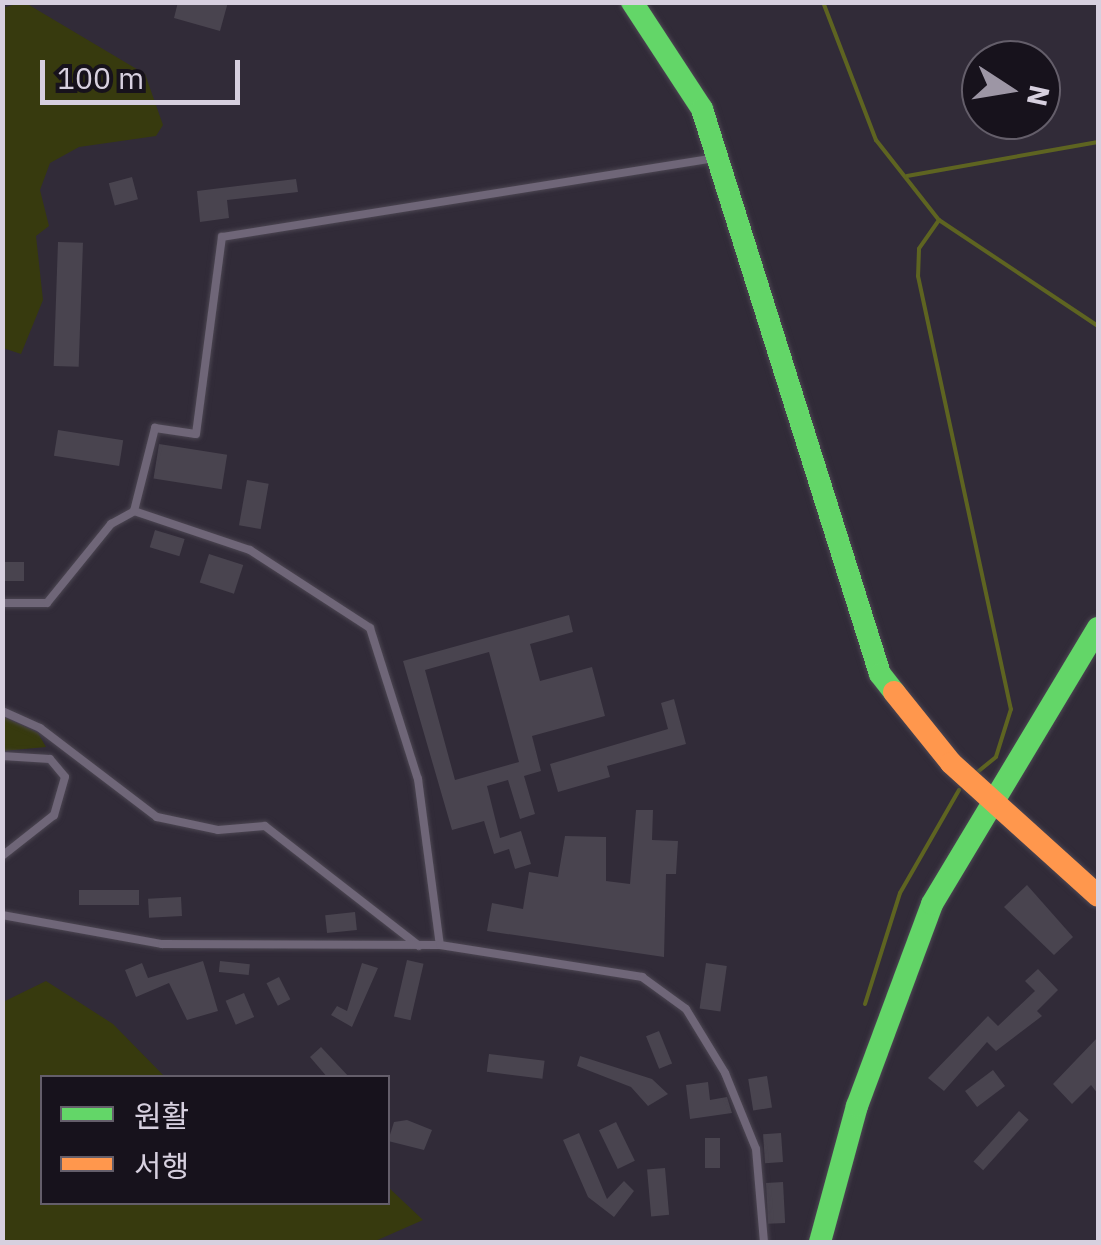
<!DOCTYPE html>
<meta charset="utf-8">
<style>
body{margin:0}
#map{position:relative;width:1101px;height:1245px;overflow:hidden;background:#312b38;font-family:"IBM Plex Sans","Noto Sans KR",sans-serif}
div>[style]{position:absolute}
.green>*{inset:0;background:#373a0e}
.stream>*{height:4px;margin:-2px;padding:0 2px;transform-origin:2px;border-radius:2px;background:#5e6421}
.building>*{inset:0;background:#49444f;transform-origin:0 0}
.roads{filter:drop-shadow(0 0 2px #4c4652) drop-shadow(0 0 2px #4c4652)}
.lane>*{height:8px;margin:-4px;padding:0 4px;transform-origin:4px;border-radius:4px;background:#6f6678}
.fast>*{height:22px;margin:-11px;padding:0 11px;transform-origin:11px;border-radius:11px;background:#63d668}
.slow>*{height:22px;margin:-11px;padding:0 11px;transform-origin:11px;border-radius:11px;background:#ff974d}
span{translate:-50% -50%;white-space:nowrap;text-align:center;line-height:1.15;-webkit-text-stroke:10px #17121c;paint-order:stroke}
.frame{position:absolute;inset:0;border:5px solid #d7d0df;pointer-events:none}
.legend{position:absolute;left:40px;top:1075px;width:350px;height:130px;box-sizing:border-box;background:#17121c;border:2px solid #645e6a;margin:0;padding:12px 18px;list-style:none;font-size:30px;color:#d7d0df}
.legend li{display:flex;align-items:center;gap:20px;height:50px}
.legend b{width:50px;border:2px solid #645e6a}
.north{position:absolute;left:961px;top:40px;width:100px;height:100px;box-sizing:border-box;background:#17121c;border:2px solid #645e6a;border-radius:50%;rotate:102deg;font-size:28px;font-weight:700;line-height:40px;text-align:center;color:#d7d0df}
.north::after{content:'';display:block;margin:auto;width:35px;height:45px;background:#9d96a5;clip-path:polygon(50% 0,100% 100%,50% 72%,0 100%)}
.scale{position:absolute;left:40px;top:60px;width:200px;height:45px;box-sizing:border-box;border:5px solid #d7d0df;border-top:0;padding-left:12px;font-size:30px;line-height:35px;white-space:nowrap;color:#d7d0df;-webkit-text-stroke:8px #17121c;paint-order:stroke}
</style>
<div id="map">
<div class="green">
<div style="clip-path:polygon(24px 2px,145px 74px,163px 125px,156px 136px,79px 147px,50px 163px,40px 190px,49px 226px,36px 236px,43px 300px,21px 354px,3px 348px,2px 8px)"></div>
<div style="clip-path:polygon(2px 716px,38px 733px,46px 747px,3px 751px)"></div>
<div style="clip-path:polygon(46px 981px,113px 1024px,165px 1077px,42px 1078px,42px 1202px,388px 1202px,388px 1187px,423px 1220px,373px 1242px,3px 1242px,3px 1002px)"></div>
</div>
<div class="stream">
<div style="left:823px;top:2px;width:148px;rotate:69deg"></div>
<div style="left:876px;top:140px;width:102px;rotate:51.8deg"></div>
<div style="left:939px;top:220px;width:35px;rotate:125deg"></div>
<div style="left:919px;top:249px;width:27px;rotate:92deg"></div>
<div style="left:918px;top:276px;width:443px;rotate:77.9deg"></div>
<div style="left:1011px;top:709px;width:50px;rotate:107.4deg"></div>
<div style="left:996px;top:757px;width:27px;rotate:141deg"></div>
<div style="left:907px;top:176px;width:194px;rotate:-10.1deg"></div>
<div style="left:939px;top:220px;width:191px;rotate:33.7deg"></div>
<div style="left:865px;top:1004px;width:116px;rotate:-72.5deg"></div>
<div style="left:900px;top:893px;width:119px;rotate:-60.2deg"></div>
</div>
<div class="building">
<div style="clip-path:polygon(178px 2px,228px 2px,220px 31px,174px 18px)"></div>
<div style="left:132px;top:177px;width:23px;height:24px;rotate:75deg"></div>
<div style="clip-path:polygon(296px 179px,298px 192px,227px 200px,229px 218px,200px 222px,197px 191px)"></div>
<div style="left:58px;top:242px;width:25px;height:124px;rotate:2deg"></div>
<div style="left:58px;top:430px;width:66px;height:26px;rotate:9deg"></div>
<div style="left:159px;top:444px;width:69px;height:35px;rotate:9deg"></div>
<div style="left:247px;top:480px;width:22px;height:46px;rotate:10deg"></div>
<div style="left:155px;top:530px;width:31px;height:18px;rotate:17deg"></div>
<div style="left:209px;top:554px;width:36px;height:30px;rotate:18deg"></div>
<div style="left:24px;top:562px;width:19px;height:22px;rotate:90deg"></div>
<div style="clip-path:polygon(evenodd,569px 615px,573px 632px,530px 644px,540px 681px,592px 667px,605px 716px,532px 736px,541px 771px,524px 776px,535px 814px,520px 819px,508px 780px,487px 786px,500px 838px,521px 831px,531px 864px,515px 869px,509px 849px,494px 854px,484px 821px,452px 830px,403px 661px,569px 615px,489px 652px,519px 762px,455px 780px,425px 670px,489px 652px)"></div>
<div style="clip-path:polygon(674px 699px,686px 744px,607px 766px,610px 777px,558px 792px,550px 764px,668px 729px,661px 703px)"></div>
<div style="clip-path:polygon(636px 810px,653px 810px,652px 840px,678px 841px,676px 874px,666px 874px,664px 957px,487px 931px,492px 903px,523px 909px,529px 872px,558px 877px,565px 836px,606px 837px,606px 881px,630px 884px)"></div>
<div style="clip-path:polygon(1027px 885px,1073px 937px,1054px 955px,1004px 907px)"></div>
<div style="left:139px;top:890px;width:15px;height:60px;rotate:90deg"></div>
<div style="left:181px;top:897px;width:19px;height:33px;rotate:87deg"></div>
<div style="left:355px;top:912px;width:18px;height:30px;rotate:84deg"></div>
<div style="left:407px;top:960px;width:17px;height:58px;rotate:13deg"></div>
<div style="clip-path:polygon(203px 961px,218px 1011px,187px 1020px,169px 983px,136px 997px,125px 970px,142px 963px,148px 978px)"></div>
<div style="left:220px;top:961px;width:30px;height:11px;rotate:6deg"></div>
<div style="clip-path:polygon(362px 963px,378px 968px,352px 1027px,331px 1015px,337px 1006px,347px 1011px)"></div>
<div style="left:706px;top:963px;width:21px;height:46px;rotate:8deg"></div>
<div style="clip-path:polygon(1038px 969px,1058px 990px,1037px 1011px,1042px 1016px,996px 1051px,987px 1042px,944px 1091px,928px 1078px,988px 1016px,998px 1026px,1035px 991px,1025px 981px)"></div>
<div style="left:279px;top:977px;width:25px;height:14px;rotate:63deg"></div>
<div style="left:244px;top:993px;width:26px;height:20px;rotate:67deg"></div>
<div style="left:659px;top:1031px;width:35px;height:14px;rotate:68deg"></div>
<div style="clip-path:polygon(1098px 1037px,1098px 1094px,1091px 1085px,1072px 1104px,1053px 1084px)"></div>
<div style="clip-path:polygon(321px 1047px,350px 1078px,328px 1078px,310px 1057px)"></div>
<div style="left:489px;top:1054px;width:56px;height:18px;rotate:7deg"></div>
<div style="clip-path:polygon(580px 1056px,652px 1079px,668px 1094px,648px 1106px,631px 1087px,577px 1066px)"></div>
<div style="left:993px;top:1070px;width:20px;height:35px;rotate:53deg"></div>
<div style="left:767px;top:1076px;width:32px;height:19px;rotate:81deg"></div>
<div style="clip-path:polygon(708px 1082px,710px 1100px,727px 1097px,732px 1113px,690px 1119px,686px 1085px)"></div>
<div style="left:1019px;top:1111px;width:13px;height:68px;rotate:42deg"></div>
<div style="clip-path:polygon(407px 1120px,432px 1130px,424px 1150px,388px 1141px,394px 1122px)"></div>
<div style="left:616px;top:1122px;width:43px;height:19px;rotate:64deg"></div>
<div style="clip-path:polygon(579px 1133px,607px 1199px,624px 1181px,634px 1191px,614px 1217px,588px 1197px,563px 1140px)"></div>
<div style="left:781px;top:1133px;width:29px;height:18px;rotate:86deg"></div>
<div style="left:705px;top:1138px;width:15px;height:30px"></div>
<div style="left:665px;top:1168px;width:47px;height:18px;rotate:85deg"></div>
<div style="left:783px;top:1182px;width:41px;height:17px;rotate:87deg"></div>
</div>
<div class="roads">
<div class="lane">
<div style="left:134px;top:511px;width:122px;rotate:18.6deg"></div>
<div style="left:250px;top:550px;width:143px;rotate:33deg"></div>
<div style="left:370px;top:628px;width:158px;rotate:72.4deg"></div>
<div style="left:418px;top:779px;width:167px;rotate:82.5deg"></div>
<div style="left:2px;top:603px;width:45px"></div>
<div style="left:47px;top:603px;width:102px;rotate:-51deg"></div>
<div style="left:111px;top:524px;width:26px;rotate:-29deg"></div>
<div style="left:134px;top:511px;width:86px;rotate:-75.8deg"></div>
<div style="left:155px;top:428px;width:41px;rotate:8.3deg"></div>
<div style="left:196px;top:434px;width:199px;rotate:-82.5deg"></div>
<div style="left:222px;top:237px;width:498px;rotate:-9.1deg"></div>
<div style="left:2px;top:711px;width:42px;rotate:24.1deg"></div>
<div style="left:40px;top:728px;width:147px;rotate:37.3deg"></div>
<div style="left:157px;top:817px;width:62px;rotate:12deg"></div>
<div style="left:218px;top:830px;width:47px;rotate:-4.9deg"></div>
<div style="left:265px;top:826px;width:195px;rotate:37.9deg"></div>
<div style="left:2px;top:756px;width:48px;rotate:3.6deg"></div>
<div style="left:50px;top:759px;width:23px;rotate:50deg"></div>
<div style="left:65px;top:777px;width:40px;rotate:106deg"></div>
<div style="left:54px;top:815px;width:66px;rotate:141.7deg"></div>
<div style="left:2px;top:915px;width:163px;rotate:10.3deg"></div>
<div style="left:162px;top:944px;width:278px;rotate:0.2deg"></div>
<div style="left:440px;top:945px;width:205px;rotate:9deg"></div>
<div style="left:642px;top:977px;width:54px;rotate:36deg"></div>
<div style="left:686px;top:1009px;width:75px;rotate:58.6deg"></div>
<div style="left:725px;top:1073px;width:82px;rotate:67.8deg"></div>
<div style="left:756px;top:1149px;width:93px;rotate:85.1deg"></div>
</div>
<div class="fast">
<div style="left:632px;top:2px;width:128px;rotate:56.8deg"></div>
<div style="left:702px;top:109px;width:592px;rotate:72.51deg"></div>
<div style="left:880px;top:674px;width:23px;rotate:52deg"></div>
<div style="left:820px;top:1242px;width:141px;rotate:-74.8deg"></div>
<div style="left:857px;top:1106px;width:215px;rotate:-69.6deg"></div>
<div style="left:932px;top:904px;width:322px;rotate:-59deg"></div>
</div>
<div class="slow">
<div style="left:894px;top:692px;width:91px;rotate:51.2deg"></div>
<div style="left:951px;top:763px;width:198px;rotate:42.1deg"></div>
</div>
</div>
<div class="frame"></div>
<ul class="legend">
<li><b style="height:12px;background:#63d668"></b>원활</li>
<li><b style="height:12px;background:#ff974d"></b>서행</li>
</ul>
<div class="north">N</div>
<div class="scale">100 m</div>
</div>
